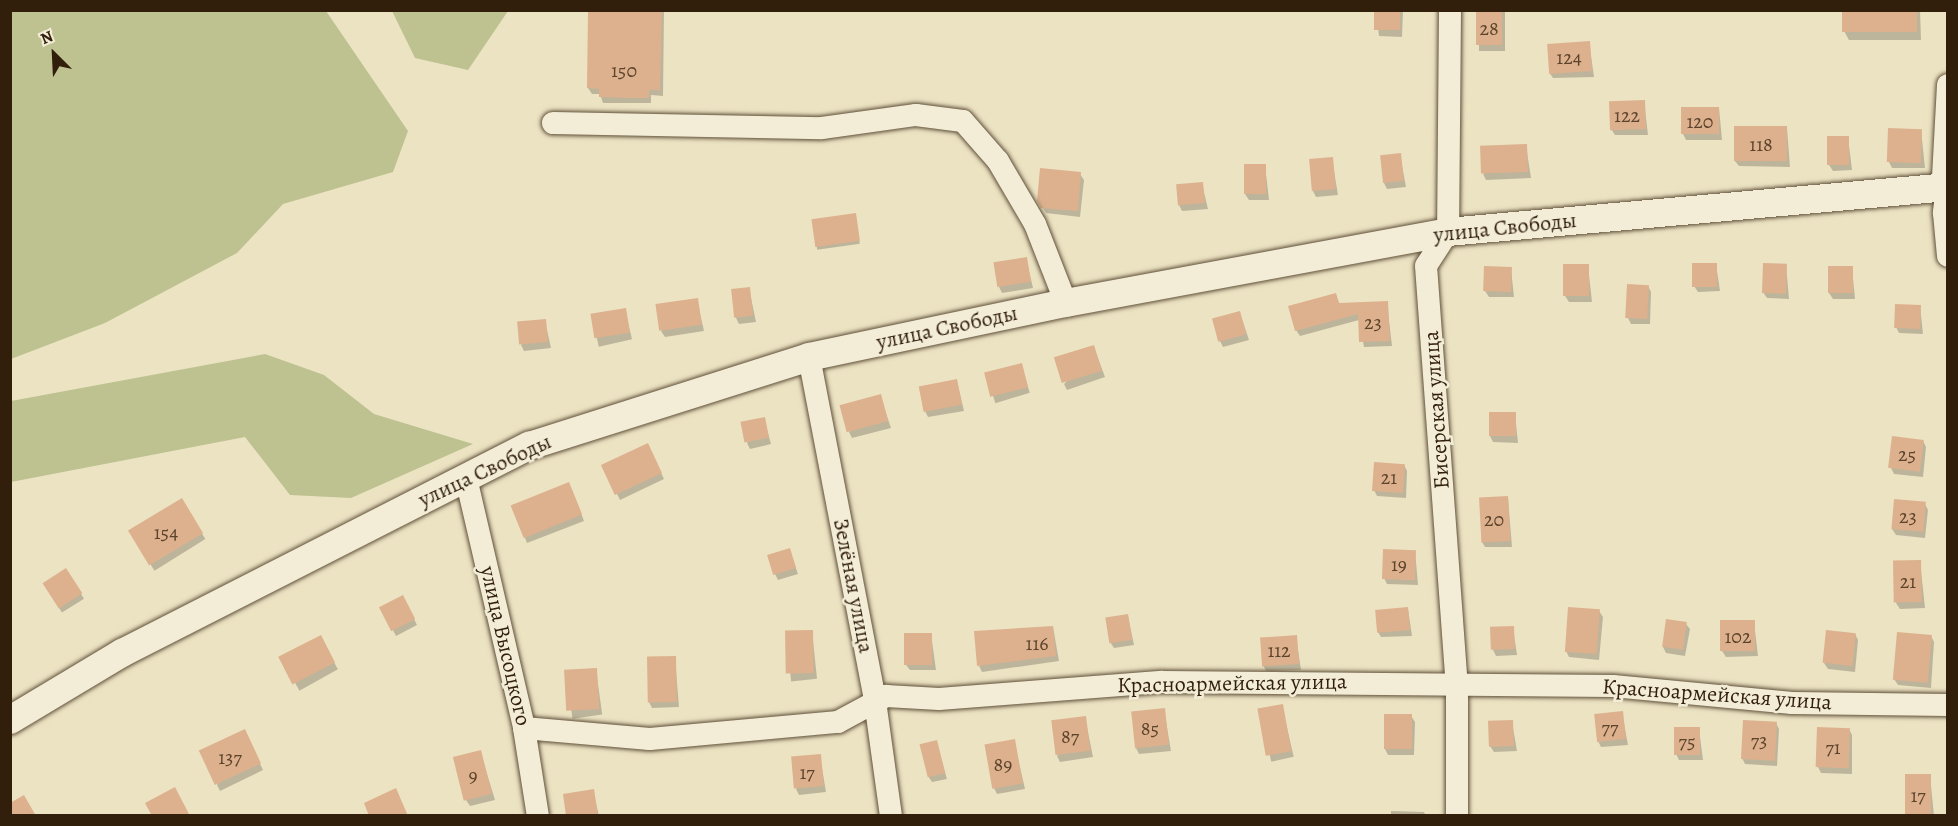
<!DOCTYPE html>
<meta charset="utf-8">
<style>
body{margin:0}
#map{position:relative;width:1958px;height:826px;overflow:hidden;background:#ece3c3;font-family:Alegreya,serif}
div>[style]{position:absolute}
.green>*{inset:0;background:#bdc290}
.shadow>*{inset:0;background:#0003;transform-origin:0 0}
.building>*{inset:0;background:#ddb18e;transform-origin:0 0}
.roads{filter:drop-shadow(0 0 2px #605039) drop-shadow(0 0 2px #605039)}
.minor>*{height:22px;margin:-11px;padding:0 11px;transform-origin:11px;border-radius:11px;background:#f3edd8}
.tertiary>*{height:28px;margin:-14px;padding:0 14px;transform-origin:14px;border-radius:14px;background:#f3edd8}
span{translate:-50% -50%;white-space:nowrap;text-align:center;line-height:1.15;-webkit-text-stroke:5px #f3edd8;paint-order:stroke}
.number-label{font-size:20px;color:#5c442c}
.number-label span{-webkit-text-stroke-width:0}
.street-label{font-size:22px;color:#311f0b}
.frame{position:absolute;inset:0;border:12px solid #311f0b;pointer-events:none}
.north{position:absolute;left:24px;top:24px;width:60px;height:60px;-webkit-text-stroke:4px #f3edd8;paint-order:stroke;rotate:336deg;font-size:16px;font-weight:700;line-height:24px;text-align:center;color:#311f0b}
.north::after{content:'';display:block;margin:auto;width:21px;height:27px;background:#311f0b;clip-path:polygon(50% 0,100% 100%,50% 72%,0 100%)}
</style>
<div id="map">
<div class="green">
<div style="clip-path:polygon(11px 10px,326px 11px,408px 131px,393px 172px,283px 204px,237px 253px,105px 323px,11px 359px)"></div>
<div style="clip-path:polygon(392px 11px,508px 11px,468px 70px,415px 58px)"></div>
<div style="clip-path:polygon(265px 354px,324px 375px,374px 414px,473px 444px,351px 498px,290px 495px,245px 437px,11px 482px,11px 401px)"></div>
</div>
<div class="shadow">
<div style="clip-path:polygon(590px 10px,664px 10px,663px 96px,651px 95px,651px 103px,603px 103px,600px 94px,592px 94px,588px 88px)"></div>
<div style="clip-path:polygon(1376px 10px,1403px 10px,1402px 37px,1379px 36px)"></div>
<div style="left:1479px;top:10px;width:26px;height:41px"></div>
<div style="clip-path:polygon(1844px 10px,1920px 10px,1921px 40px,1849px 40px,1844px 31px)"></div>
<div style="clip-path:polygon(1589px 42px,1594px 77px,1553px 78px,1549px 72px)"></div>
<div style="clip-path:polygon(1644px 101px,1648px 135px,1615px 135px,1611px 129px)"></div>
<div style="clip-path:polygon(1719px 108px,1722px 140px,1686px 140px,1683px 134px)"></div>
<div style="clip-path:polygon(1787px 128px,1790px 167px,1739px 166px,1735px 161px)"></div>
<div style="clip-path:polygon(1921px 130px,1925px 168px,1892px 168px,1889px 162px)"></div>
<div style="clip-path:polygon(1848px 137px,1852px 170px,1833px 171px,1829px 165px)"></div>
<div style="clip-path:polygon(1526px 146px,1531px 178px,1486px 180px,1483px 174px)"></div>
<div style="clip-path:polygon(1400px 155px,1406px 187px,1387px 189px,1384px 183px)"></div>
<div style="clip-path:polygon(1332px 159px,1338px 195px,1316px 197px,1313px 191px)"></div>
<div style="clip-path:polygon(1265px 165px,1269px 200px,1249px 200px,1245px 194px)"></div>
<div style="clip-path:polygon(1080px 174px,1084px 180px,1080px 217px,1046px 213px,1039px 201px)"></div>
<div style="clip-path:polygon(1202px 184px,1208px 209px,1182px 211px,1179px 205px)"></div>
<div style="left:856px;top:217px;width:27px;height:43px;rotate:82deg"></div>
<div style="clip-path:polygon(1026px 258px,1033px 288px,1002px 293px,999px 287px)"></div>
<div style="clip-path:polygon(1716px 264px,1720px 291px,1698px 292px,1694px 286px)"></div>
<div style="clip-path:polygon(1786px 265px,1789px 299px,1767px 298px,1763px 292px)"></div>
<div style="clip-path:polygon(1588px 266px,1592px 302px,1569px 302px,1565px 296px)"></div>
<div style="clip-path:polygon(1852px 268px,1855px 299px,1833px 299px,1829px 293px)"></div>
<div style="clip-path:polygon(1511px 269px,1514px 297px,1489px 297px,1485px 291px)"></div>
<div style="clip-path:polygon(1648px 286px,1651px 292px,1650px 324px,1631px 324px,1628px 318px)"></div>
<div style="clip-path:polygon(749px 288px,756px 322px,739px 324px,736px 318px)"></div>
<div style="clip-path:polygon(1335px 295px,1340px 305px,1387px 303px,1392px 346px,1364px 347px,1359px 320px,1300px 336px,1296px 330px)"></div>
<div style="clip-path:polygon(697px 300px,704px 331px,665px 337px,661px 331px)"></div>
<div style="clip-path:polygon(1920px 306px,1923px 334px,1899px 333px,1896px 327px)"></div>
<div style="left:625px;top:309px;width:31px;height:34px;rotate:77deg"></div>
<div style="clip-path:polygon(1240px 313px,1249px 340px,1223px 347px,1220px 341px)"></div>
<div style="clip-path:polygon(545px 321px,551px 348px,524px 351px,521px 345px)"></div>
<div style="clip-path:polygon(1096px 353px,1105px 377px,1067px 390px,1064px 384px)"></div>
<div style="left:1021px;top:364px;width:30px;height:36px;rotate:73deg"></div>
<div style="clip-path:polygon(957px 381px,964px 411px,928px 417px,925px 411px)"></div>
<div style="clip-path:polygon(880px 396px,891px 428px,852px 438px,849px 432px)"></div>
<div style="clip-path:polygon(1515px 414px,1518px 443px,1493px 442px,1490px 436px)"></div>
<div style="clip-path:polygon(764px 419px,771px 444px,750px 449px,747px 443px)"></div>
<div style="clip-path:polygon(1923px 441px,1926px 447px,1923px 477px,1894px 474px,1891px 468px)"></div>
<div style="clip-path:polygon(651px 451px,664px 479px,620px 500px,603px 466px)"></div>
<div style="clip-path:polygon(1404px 465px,1407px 471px,1406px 498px,1377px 496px,1374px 490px)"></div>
<div style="clip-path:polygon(572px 490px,584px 521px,527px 543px,512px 505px)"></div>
<div style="clip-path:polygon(1508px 498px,1512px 547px,1485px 547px,1482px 542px)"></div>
<div style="left:181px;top:500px;width:46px;height:60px;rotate:58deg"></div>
<div style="clip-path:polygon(1925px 504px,1928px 510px,1925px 538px,1896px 535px,1892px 529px)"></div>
<div style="clip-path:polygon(789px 549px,798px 574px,778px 580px,775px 574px)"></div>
<div style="clip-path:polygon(1415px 551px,1418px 585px,1387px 584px,1384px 578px)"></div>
<div style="clip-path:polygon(1920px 561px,1925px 608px,1900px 609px,1896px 603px)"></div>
<div style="left:66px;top:570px;width:34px;height:26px;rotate:58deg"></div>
<div style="clip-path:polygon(406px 603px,417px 625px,396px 636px,381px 607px)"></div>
<div style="clip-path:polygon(1408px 609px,1412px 636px,1381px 637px,1378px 632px)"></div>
<div style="clip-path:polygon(1599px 611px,1603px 617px,1599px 660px,1569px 657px,1566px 651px)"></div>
<div style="clip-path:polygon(1128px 616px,1134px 645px,1114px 648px,1110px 642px)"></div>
<div style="clip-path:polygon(1754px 622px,1758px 656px,1726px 657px,1722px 651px)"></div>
<div style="clip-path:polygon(1686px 624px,1690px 629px,1685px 656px,1666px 653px,1663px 647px)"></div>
<div style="clip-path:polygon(1053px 627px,1059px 661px,982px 672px,979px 666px)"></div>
<div style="clip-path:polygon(1513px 628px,1517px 655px,1496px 656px,1493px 650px)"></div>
<div style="left:812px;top:631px;width:48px;height:26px;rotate:84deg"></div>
<div style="clip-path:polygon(931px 634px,936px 670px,910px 670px,906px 665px)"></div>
<div style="clip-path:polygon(1855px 634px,1858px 640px,1855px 672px,1828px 669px,1824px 663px)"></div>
<div style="clip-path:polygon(1296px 636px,1301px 670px,1266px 671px,1263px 665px)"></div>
<div style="clip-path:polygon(1931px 636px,1934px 642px,1931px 688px,1898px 685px,1894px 679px)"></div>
<div style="left:320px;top:637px;width:37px;height:44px;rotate:61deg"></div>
<div style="clip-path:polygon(675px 658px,679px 707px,652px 708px,649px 702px)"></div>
<div style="left:596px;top:670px;width:45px;height:30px;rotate:82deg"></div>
<div style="left:1282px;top:706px;width:52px;height:23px;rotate:77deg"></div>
<div style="clip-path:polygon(1164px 710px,1171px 751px,1139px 754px,1136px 748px)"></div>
<div style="clip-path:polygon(1622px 713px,1628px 745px,1601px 747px,1598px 741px)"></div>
<div style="clip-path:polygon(1411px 716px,1415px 722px,1414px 755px,1388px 755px,1385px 749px)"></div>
<div style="clip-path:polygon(1085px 717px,1093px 757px,1060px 762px,1057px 756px)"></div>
<div style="clip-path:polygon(1512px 722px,1517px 751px,1494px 752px,1490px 746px)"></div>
<div style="clip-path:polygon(1776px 723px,1779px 729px,1777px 766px,1745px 764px,1742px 758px)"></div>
<div style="clip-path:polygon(1699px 729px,1703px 760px,1679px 760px,1676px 754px)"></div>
<div style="clip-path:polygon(1849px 729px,1852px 735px,1852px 774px,1821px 773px,1818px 767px)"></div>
<div style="clip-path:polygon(247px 737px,263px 770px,220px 791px,217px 785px)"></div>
<div style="clip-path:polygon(1014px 741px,1025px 789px,997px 794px,994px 788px)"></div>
<div style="clip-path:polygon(936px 742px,947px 779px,932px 782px,928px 776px)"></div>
<div style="clip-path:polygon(480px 751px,495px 800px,470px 806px,466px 800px)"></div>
<div style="clip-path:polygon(820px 756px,826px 792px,799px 795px,796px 789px)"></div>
<div style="clip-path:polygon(1930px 775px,1934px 816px,1907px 816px)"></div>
<div style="clip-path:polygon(593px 791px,599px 816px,568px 816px)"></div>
<div style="clip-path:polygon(1391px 811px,1424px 812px,1426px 816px,1391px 816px)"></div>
</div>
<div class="building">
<div style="clip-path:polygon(588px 10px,662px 10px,660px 90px,649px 90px,649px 98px,630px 98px,599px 97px,599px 89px,587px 88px)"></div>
<div style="left:1374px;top:10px;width:26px;height:20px"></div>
<div style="left:1476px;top:10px;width:26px;height:35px"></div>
<div style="left:1842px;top:10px;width:75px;height:22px"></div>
<div style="left:1590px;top:41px;width:30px;height:43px;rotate:86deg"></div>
<div style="left:1645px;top:100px;width:29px;height:36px;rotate:88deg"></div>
<div style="left:1681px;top:107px;width:38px;height:27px"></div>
<div style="left:1734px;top:126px;width:53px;height:35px"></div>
<div style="left:1888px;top:128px;width:34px;height:34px;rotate:2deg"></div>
<div style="left:1827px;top:136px;width:22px;height:29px"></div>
<div style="left:1527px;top:144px;width:28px;height:47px;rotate:88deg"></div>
<div style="left:1401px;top:153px;width:28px;height:21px;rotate:84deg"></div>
<div style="left:1333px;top:157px;width:32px;height:24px;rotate:85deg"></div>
<div style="left:1244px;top:164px;width:22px;height:30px"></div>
<div style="clip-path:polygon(1040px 168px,1081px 172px,1078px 211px,1041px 208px,1037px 201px)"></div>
<div style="left:1203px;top:182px;width:21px;height:27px;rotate:85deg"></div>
<div style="left:856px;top:213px;width:28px;height:45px;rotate:82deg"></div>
<div style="left:1027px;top:257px;width:25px;height:34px;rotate:81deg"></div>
<div style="left:1692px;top:263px;width:25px;height:24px"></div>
<div style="left:1763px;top:263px;width:24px;height:30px;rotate:2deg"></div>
<div style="left:1589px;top:264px;width:32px;height:26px;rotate:90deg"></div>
<div style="left:1484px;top:266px;width:28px;height:25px;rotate:2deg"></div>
<div style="left:1828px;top:266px;width:25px;height:27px"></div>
<div style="left:1627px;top:284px;width:22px;height:34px;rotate:3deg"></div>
<div style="left:750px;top:287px;width:29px;height:19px;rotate:84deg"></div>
<div style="clip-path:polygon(1336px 293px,1339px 303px,1388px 301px,1390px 341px,1359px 342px,1358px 314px,1295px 331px,1288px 306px)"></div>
<div style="left:698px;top:298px;width:27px;height:43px;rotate:82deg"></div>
<div style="left:1895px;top:304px;width:26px;height:24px;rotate:2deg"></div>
<div style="left:626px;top:308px;width:25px;height:36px;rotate:81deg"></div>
<div style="left:1240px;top:311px;width:24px;height:29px;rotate:75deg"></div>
<div style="left:546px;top:319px;width:23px;height:29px;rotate:85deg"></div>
<div style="left:1094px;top:345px;width:27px;height:42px;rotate:73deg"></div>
<div style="left:1022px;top:363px;width:25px;height:39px;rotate:76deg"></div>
<div style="left:957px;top:379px;width:26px;height:39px;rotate:79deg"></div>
<div style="left:881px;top:394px;width:28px;height:43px;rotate:75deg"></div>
<div style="left:1489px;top:412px;width:27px;height:24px"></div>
<div style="left:765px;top:417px;width:21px;height:25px;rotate:79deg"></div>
<div style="left:1892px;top:436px;width:32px;height:32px;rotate:7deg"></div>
<div style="left:648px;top:443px;width:33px;height:52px;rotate:65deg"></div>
<div style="left:1374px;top:462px;width:31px;height:29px;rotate:4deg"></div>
<div style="left:569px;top:482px;width:35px;height:63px;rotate:68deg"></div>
<div style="left:1508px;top:496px;width:45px;height:29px;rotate:87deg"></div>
<div style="left:182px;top:498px;width:41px;height:63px;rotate:59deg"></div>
<div style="left:1894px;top:499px;width:32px;height:30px;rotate:5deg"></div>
<div style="left:790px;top:548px;width:21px;height:24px;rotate:73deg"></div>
<div style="left:1383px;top:549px;width:33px;height:30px;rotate:2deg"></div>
<div style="left:1921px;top:560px;width:42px;height:28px;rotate:89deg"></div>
<div style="left:66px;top:568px;width:30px;height:28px;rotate:57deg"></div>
<div style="left:403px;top:595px;width:27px;height:27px;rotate:63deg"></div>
<div style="left:1408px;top:607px;width:23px;height:33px;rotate:85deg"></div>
<div style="left:1568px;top:607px;width:32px;height:45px;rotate:4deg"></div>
<div style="left:1128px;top:614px;width:26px;height:23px;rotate:81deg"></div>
<div style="left:1666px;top:619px;width:21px;height:28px;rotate:8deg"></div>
<div style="left:1755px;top:620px;width:31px;height:35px;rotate:90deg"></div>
<div style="clip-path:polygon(1053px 626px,1056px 656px,977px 666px,974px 631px)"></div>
<div style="left:1514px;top:626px;width:23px;height:24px;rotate:88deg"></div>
<div style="left:813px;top:630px;width:43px;height:28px;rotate:89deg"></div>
<div style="left:1826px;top:630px;width:30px;height:33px;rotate:6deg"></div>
<div style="left:1897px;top:632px;width:35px;height:48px;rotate:5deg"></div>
<div style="left:904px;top:633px;width:28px;height:32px"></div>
<div style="left:321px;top:635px;width:31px;height:48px;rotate:63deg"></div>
<div style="left:1297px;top:635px;width:29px;height:37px;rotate:86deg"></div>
<div style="left:676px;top:656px;width:46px;height:29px;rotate:89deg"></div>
<div style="left:597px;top:668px;width:41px;height:33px;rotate:87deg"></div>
<div style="left:1283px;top:704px;width:48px;height:26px;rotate:80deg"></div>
<div style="left:1165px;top:708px;width:37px;height:34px;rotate:84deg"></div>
<div style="left:1623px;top:711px;width:28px;height:29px;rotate:84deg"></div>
<div style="left:1384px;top:714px;width:28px;height:35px"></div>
<div style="left:1086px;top:716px;width:35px;height:35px;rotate:83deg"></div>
<div style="left:1513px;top:720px;width:26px;height:25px;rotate:88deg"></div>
<div style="left:1743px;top:720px;width:34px;height:39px;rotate:3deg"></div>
<div style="left:1674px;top:727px;width:26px;height:28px"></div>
<div style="left:1817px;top:727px;width:33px;height:40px;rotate:2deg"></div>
<div style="left:245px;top:729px;width:38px;height:51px;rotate:65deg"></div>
<div style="left:1015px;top:739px;width:45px;height:31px;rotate:80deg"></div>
<div style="left:937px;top:740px;width:34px;height:18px;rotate:76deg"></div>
<div style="left:481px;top:750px;width:45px;height:29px;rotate:76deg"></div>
<div style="left:821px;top:754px;width:32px;height:30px;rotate:85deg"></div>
<div style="left:1905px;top:774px;width:26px;height:42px"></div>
<div style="clip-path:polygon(175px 787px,190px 816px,152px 816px,145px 803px)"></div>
<div style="clip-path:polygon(396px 788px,408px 816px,369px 816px,364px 803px)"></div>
<div style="clip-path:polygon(594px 789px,598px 816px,566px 816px,563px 794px)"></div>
<div style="clip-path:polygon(24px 795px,36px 816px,10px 816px,10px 803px)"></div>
</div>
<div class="roads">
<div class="minor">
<div style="left:1450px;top:10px;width:222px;rotate:90.5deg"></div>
<div style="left:1448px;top:232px;width:40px;rotate:122.9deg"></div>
<div style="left:1426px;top:266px;width:421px;rotate:85.8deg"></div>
<div style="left:1457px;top:686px;width:130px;rotate:90deg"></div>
<div style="left:1948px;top:85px;width:93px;rotate:93.1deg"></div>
<div style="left:1943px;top:178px;width:10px;rotate:66deg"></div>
<div style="left:1947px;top:187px;width:26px;rotate:97deg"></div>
<div style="left:1944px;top:213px;width:43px;rotate:84.7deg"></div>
<div style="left:553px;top:123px;width:269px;rotate:1.1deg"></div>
<div style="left:822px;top:128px;width:95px;rotate:-7.9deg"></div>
<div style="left:916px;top:115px;width:47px;rotate:7.3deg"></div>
<div style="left:963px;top:121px;width:53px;rotate:48.8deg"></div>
<div style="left:998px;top:161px;width:73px;rotate:59.6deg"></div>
<div style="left:1035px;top:224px;width:85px;rotate:68.6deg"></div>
<div style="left:809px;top:357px;width:350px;rotate:79.1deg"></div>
<div style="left:875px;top:701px;width:116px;rotate:82.1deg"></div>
<div style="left:466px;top:478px;width:257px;rotate:76.9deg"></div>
<div style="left:524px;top:728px;width:89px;rotate:81deg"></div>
<div style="left:524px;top:728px;width:126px;rotate:5deg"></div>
<div style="left:650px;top:739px;width:189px;rotate:-5.2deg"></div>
<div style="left:838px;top:722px;width:55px;rotate:-28.4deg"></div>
<div style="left:886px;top:696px;width:53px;rotate:3.2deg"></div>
<div style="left:939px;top:699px;width:224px;rotate:-4.4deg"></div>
<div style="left:1162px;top:682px;width:451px;rotate:0.5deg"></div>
<div style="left:1613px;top:686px;width:180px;rotate:5.4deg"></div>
<div style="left:1792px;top:703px;width:156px;rotate:0.7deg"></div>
</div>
<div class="tertiary">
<div style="left:10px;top:720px;width:131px;rotate:-30.9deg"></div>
<div style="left:122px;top:653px;width:457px;rotate:-27deg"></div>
<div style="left:529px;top:446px;width:294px;rotate:-17.6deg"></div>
<div style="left:809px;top:357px;width:263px;rotate:-11.9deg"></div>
<div style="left:1066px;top:303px;width:389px;rotate:-10.5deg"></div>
<div style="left:1448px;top:232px;width:502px;rotate:-5.14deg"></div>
</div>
</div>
<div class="number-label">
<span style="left:1489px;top:28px">28</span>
<span style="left:1569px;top:57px">124</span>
<span style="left:624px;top:70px">150</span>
<span style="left:1627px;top:115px">122</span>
<span style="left:1700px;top:121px">120</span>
<span style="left:1761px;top:144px">118</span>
<span style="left:1373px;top:322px">23</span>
<span style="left:1907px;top:454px">25</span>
<span style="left:1389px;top:477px">21</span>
<span style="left:1908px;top:516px">23</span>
<span style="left:1494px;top:519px">20</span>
<span style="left:166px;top:532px">154</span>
<span style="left:1399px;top:564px">19</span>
<span style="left:1908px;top:581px">21</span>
<span style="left:1738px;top:636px">102</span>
<span style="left:1037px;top:643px">116</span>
<span style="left:1279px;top:650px">112</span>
<span style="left:1610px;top:727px">77</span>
<span style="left:1150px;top:728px">85</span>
<span style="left:1070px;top:736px">87</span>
<span style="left:1759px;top:740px">73</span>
<span style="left:1687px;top:741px">75</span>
<span style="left:1833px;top:747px">71</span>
<span style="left:230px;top:757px">137</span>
<span style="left:1003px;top:764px">89</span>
<span style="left:807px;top:772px">17</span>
<span style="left:473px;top:775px">9</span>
<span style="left:1918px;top:795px">17</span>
</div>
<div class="street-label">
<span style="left:1505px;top:228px;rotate:-6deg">улица Свободы</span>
<span style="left:947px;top:328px;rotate:-12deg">улица Свободы</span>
<span style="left:1437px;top:410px;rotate:-94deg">Бисерская улица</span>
<span style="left:485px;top:471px;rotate:-25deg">улица Свободы</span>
<span style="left:853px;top:586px;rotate:79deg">Зелёная улица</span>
<span style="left:505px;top:646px;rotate:77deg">улица Высоцкого</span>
<span style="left:1232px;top:684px;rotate:-1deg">Красноармейская улица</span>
<span style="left:1717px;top:695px;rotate:4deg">Красноармейская улица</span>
</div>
<div class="frame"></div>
<div class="north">N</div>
</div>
